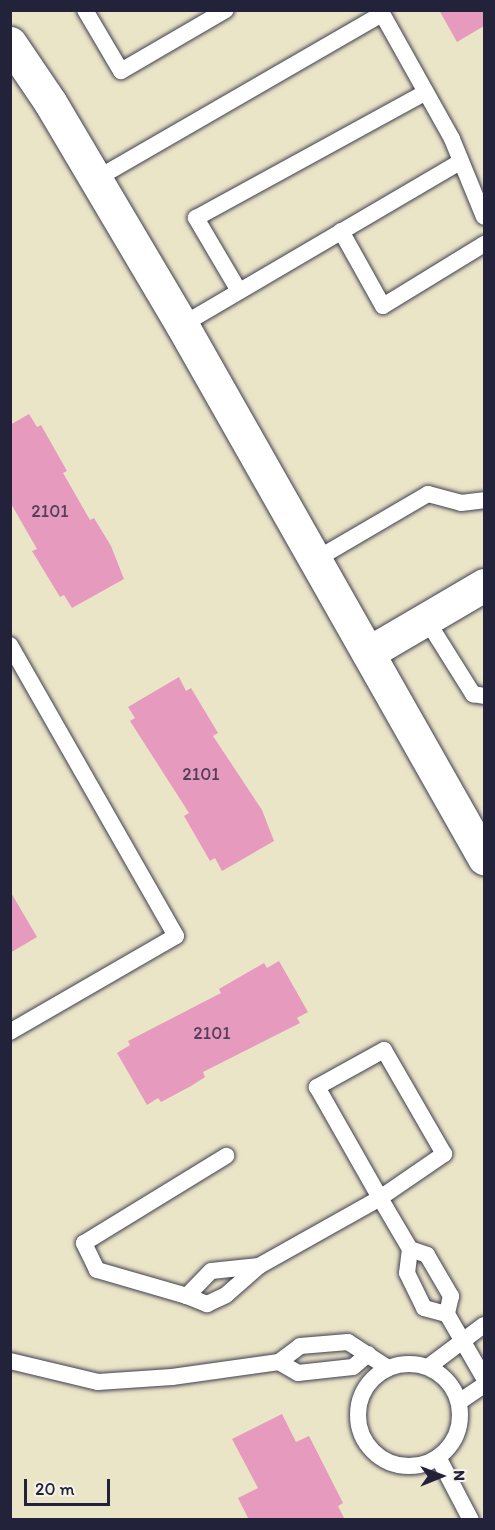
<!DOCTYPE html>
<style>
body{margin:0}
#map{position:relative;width:495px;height:1530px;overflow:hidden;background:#ebe5c8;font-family:Itim,sans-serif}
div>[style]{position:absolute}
.building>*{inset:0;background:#e59abe}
.roads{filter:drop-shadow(0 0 2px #403f50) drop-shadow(0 0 2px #403f50)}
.lane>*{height:16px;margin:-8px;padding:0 8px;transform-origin:8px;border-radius:8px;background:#fff}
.lane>.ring{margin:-8px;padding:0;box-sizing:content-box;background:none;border:16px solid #fff;border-radius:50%}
.street>*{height:33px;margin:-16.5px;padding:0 16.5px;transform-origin:16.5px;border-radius:16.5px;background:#fff}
span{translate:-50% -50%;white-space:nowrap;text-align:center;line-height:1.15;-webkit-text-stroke:4.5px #f7f3e8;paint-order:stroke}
.number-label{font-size:18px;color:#53405c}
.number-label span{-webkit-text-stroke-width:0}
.frame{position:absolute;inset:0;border:12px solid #22223b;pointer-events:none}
.north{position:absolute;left:411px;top:1446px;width:60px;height:60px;-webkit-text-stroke:4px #f7f3e8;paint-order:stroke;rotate:89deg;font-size:16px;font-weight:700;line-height:24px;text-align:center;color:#22223b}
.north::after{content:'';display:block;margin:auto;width:21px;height:27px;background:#22223b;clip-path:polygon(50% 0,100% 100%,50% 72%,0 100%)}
.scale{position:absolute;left:24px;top:1479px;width:86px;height:27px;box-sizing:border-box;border:3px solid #22223b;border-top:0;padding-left:8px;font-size:18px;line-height:21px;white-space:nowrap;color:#22223b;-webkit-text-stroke:4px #f7f3e8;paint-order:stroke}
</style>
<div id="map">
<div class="building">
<div style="clip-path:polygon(439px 10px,484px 10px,484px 26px,457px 42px)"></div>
<div style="clip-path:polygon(29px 414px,37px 427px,41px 425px,67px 471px,63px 473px,90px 520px,94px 518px,111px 546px,124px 579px,72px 608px,64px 595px,60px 597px,32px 551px,37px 549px,10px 502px,10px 425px)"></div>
<div style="clip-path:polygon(179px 677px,186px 691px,191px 688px,218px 733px,213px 736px,262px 810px,274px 841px,222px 871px,215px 858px,210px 861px,184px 816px,189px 813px,130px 721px,135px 718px,128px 707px)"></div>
<div style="clip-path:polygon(10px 891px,37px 937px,10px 953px)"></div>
<div style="clip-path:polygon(279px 961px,308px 1012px,297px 1018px,300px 1023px,203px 1072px,205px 1077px,191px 1086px,161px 1102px,158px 1098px,147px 1105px,117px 1053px,130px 1045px,128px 1041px,221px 993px,219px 989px,264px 963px,267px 968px)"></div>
<div style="clip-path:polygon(282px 1414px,296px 1442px,309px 1436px,343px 1503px,338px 1506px,345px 1520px,249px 1520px,238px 1498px,258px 1488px,232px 1439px)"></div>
</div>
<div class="roads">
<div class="lane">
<div style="left:85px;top:10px;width:71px;rotate:59.5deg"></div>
<div style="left:121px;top:71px;width:121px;rotate:-30.2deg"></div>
<div style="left:380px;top:10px;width:148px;rotate:60.8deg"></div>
<div style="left:452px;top:139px;width:84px;rotate:67.7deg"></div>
<div style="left:96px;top:179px;width:330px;rotate:-30deg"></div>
<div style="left:341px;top:231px;width:86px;rotate:60.8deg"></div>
<div style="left:383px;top:306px;width:119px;rotate:-31.5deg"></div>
<div style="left:239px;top:291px;width:85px;rotate:-120.5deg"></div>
<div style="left:196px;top:218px;width:262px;rotate:-28.7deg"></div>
<div style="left:182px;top:325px;width:322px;rotate:-30.4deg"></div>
<div style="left:315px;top:560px;width:131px;rotate:-30.3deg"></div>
<div style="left:428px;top:494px;width:34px;rotate:15deg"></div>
<div style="left:461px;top:503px;width:23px;rotate:-7deg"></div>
<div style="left:426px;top:619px;width:89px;rotate:57.9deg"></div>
<div style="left:473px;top:694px;width:11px;rotate:10deg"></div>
<div style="left:10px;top:645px;width:335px;rotate:60.3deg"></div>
<div style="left:176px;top:936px;width:192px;rotate:150deg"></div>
<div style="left:410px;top:1249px;width:18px;rotate:19deg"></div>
<div style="left:427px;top:1255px;width:48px;rotate:59.7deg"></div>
<div style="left:451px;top:1296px;width:18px;rotate:103deg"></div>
<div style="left:447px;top:1314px;width:74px;rotate:60deg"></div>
<div style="left:259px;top:1266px;width:48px;rotate:174.1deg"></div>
<div style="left:211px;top:1271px;width:35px;rotate:134deg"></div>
<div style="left:187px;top:1296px;width:22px;rotate:22deg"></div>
<div style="left:207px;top:1304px;width:21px;rotate:-25deg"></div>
<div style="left:226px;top:1295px;width:44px;rotate:-41.3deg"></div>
<div style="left:259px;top:1266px;width:139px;rotate:-29.3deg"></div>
<div style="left:380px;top:1198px;width:78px;rotate:-34.5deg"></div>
<div style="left:444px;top:1154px;width:120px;rotate:-120deg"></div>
<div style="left:384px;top:1050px;width:77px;rotate:151.1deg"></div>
<div style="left:317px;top:1087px;width:128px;rotate:60.4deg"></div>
<div style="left:380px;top:1198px;width:59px;rotate:59.5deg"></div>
<div style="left:410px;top:1249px;width:24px;rotate:97deg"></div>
<div style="left:407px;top:1273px;width:39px;rotate:64deg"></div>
<div style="left:424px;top:1308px;width:24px;rotate:15deg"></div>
<div style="left:187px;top:1296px;width:94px;rotate:-163.9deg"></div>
<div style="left:97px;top:1270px;width:30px;rotate:-116deg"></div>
<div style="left:84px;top:1243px;width:167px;rotate:-31.5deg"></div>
<div style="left:10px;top:1361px;width:90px;rotate:13.4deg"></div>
<div style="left:98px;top:1382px;width:74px;rotate:-3.9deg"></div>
<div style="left:172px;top:1377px;width:108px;rotate:-8deg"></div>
<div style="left:279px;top:1362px;width:26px;rotate:-37deg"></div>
<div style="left:300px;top:1346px;width:48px;rotate:-4.8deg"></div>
<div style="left:348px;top:1342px;width:48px;rotate:33deg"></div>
<div style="left:279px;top:1362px;width:22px;rotate:30deg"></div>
<div style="left:298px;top:1373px;width:55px;rotate:-6.2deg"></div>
<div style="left:353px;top:1367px;width:20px;rotate:-41deg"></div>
<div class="ring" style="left:358px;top:1364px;width:86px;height:86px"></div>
<div style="left:428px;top:1367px;width:70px;rotate:-36.9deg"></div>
<div style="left:459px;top:1402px;width:30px;rotate:-34deg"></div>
<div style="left:438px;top:1457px;width:71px;rotate:62.4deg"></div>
</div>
<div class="street">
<div style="left:10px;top:43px;width:71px;rotate:55.9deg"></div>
<div style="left:50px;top:102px;width:259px;rotate:59.4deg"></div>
<div style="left:182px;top:325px;width:613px;rotate:60.46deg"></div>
<div style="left:368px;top:653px;width:134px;rotate:-30.4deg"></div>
</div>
</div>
<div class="number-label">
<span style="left:50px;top:511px">2101</span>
<span style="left:201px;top:774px">2101</span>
<span style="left:212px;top:1033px">2101</span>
</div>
<div class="frame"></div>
<div class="north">N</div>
<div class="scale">20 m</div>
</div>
